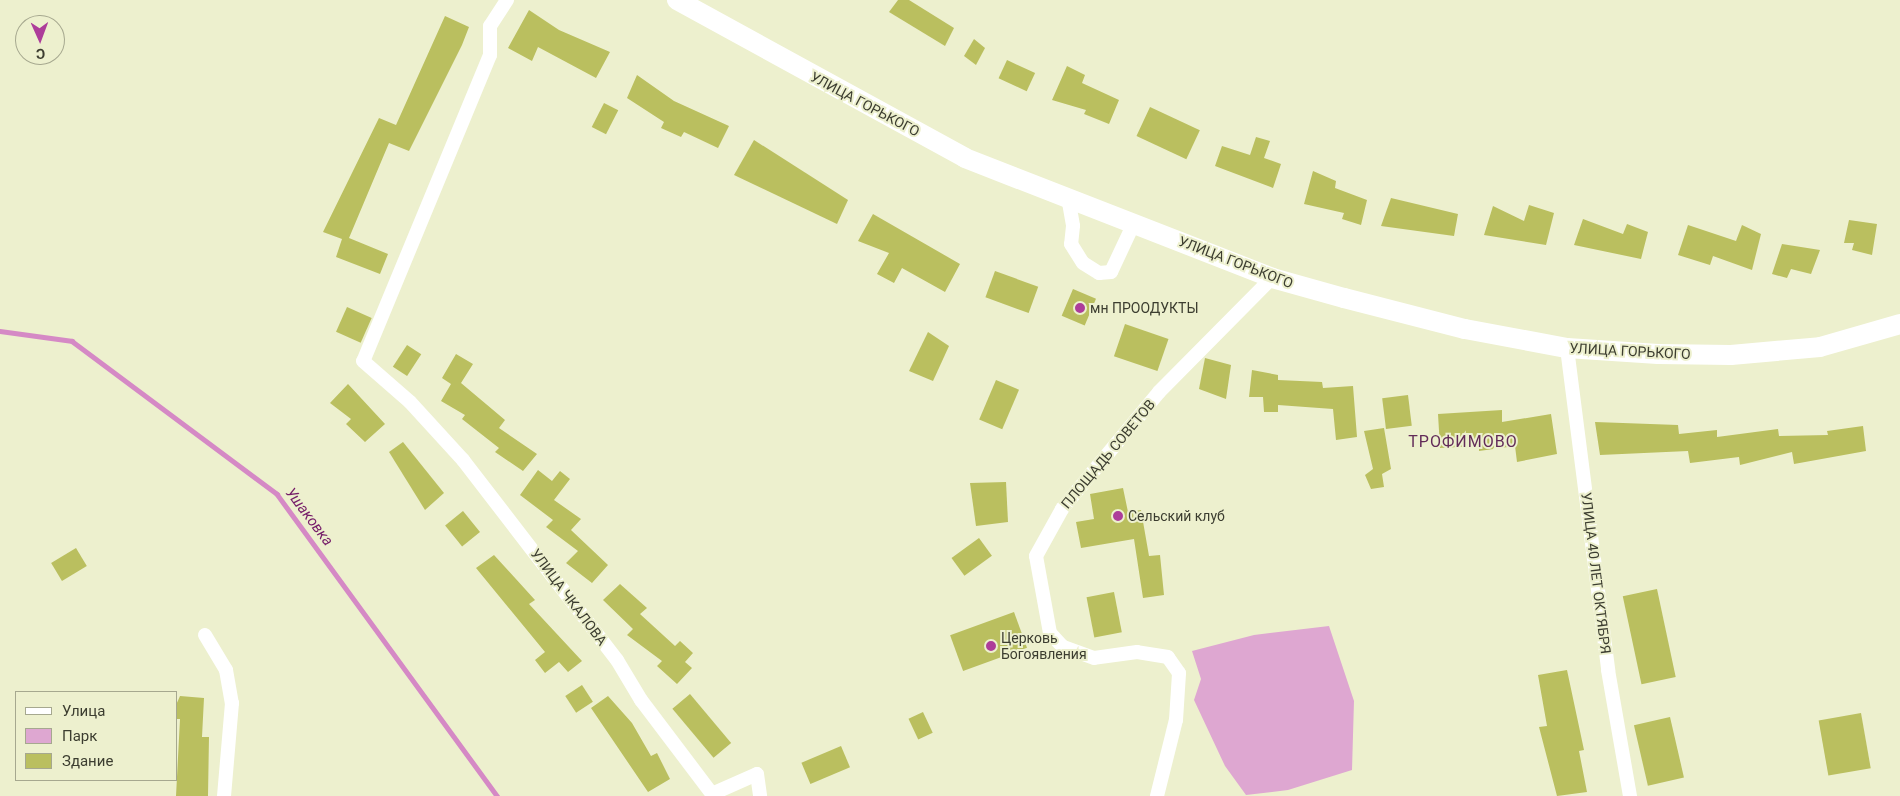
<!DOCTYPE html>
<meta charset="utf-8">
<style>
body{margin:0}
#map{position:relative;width:1900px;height:796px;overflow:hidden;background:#edf0ce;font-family:Roboto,sans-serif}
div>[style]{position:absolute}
.green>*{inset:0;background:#dea7d1}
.stream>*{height:4.5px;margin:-2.25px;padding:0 2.25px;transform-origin:2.25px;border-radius:2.25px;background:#d589c5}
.building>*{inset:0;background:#babf5f;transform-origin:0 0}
.minor>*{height:14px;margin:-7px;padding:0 7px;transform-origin:7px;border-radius:7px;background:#fff}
.secondary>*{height:20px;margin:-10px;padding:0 10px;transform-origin:10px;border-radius:10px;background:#fff}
.dots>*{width:14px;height:14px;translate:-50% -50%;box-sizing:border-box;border:2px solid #edf0ce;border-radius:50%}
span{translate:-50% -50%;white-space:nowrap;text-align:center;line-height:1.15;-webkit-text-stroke:4px #edf0ce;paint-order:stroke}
.street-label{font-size:14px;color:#3c3d30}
.poi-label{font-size:14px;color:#3c3d30}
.left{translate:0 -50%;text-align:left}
.water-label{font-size:15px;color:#751c68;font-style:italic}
.quarter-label{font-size:16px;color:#622b58;letter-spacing:1px}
.legend{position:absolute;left:15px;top:691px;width:162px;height:90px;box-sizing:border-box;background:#edf0ce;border:1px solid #a6a88f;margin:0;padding:6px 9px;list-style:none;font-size:15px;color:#3c3d30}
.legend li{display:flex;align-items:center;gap:10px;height:25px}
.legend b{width:25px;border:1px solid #a6a88f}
.north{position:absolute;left:15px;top:15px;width:50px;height:50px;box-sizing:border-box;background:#edf0ce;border:1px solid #a6a88f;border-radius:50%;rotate:178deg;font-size:14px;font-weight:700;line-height:20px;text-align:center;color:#3c3d30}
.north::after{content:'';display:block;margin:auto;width:18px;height:22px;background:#ad3d9a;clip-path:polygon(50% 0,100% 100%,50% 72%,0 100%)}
</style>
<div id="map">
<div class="green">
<div style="clip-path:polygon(1329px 626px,1354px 701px,1352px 770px,1288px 790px,1246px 795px,1225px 766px,1194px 700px,1201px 679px,1192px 651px,1254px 635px)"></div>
</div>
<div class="stream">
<div style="left:0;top:331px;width:73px;rotate:7.9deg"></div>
<div style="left:72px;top:341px;width:256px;rotate:36.7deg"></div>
<div style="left:277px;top:494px;width:374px;rotate:53.9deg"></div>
</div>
<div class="building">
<div style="clip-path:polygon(898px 0,909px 0,954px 28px,945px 46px,889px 12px)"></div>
<div style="clip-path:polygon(529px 10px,559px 30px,610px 52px,596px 78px,538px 47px,532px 61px,508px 48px)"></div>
<div style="clip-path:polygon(445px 16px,469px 27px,462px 45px,409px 151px,389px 143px,349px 238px,388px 254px,380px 274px,336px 257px,342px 239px,323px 232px,379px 118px,396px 125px)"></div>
<div style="clip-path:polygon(974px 39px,985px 48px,976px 65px,964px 56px)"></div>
<div style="left:1007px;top:60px;width:31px;height:20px;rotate:25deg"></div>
<div style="clip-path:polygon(1067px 66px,1085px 75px,1082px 83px,1119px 100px,1109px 124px,1084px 114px,1086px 110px,1052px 100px)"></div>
<div style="clip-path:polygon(637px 75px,674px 101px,729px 126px,718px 148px,684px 132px,681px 137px,661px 128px,664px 122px,627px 98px)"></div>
<div style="left:604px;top:103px;width:16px;height:27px;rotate:27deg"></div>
<div style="left:1150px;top:107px;width:55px;height:32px;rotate:25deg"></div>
<div style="clip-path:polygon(1256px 137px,1270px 141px,1264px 158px,1281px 164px,1273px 188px,1215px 166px,1222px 146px,1250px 155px)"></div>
<div style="clip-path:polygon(754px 140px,848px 200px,837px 224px,734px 175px)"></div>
<div style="clip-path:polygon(1313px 171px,1336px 181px,1335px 188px,1367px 200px,1361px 225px,1342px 219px,1344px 213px,1304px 204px)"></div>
<div style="clip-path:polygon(1391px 198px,1458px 214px,1454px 236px,1381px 226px)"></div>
<div style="clip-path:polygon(1529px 205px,1554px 213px,1546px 245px,1484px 235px,1493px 206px,1524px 221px)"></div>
<div style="clip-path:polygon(873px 214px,960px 264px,945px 292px,902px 268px,894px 283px,877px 274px,889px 253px,858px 241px)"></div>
<div style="clip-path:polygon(1583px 219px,1623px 234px,1627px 224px,1648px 232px,1641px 259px,1574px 245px)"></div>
<div style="clip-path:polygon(1849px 220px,1877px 224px,1872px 255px,1852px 250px,1854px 243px,1844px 243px)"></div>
<div style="clip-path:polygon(1688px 225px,1736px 241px,1742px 225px,1761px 234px,1752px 270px,1713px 256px,1710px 265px,1678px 255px)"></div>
<div style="clip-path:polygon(1782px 244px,1820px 250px,1811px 274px,1791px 269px,1787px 278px,1772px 274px)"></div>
<div style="left:995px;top:271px;width:46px;height:28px;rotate:20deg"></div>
<div style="left:1073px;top:289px;width:25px;height:29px;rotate:23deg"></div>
<div style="left:347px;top:307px;width:27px;height:27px;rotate:24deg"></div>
<div style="left:1125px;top:324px;width:46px;height:34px;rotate:19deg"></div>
<div style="clip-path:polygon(928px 332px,949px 346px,933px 381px,909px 371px)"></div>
<div style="left:407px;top:345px;width:17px;height:26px;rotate:33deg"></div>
<div style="clip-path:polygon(456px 354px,473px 364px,461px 383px,505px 420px,499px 428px,537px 454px,523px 471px,495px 452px,499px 448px,462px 419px,465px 415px,441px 401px,451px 384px,442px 378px)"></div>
<div style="clip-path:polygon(1205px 358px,1231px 365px,1226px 399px,1199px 389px)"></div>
<div style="clip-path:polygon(1252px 370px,1278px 375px,1278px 380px,1322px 382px,1323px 388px,1353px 386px,1357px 437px,1336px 440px,1333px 409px,1278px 405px,1278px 412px,1264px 412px,1263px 397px,1249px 397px)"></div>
<div style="left:996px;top:380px;width:25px;height:43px;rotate:23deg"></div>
<div style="clip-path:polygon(348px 384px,385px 424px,365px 442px,346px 424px,351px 419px,330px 403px)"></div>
<div style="left:1408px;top:395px;width:31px;height:26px;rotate:83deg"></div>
<div style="clip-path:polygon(1502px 410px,1502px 422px,1551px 414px,1557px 454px,1517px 462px,1515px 446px,1479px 451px,1479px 446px,1440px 448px,1438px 414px)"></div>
<div style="clip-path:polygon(1595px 422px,1678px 425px,1679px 434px,1717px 430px,1717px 437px,1778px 429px,1779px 436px,1828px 435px,1827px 431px,1863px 426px,1866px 451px,1794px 464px,1792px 452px,1740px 465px,1739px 457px,1690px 463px,1688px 451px,1600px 455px)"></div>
<div style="clip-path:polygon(1384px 428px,1391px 469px,1382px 474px,1384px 487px,1371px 489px,1365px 475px,1373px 469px,1364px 431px)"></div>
<div style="clip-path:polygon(403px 442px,444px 493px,425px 510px,389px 452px)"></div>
<div style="clip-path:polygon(538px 470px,552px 481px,560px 471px,570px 479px,554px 500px,581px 519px,571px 530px,608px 565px,592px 583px,566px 563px,578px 551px,546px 527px,553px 520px,520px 495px)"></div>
<div style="clip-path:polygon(1006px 482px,1008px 522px,976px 526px,970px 483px)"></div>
<div style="clip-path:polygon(1123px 488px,1128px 512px,1141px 510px,1149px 556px,1160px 555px,1164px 595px,1143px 598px,1134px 539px,1081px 548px,1076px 522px,1094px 519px,1090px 494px)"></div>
<div style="left:463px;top:511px;width:27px;height:23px;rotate:51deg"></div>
<div style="left:979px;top:538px;width:22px;height:34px;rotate:54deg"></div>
<div style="left:76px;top:548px;width:21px;height:29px;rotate:59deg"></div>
<div style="clip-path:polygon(494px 555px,535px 600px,529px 604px,582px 661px,568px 672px,559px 662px,545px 673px,535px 660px,545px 652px,476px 568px)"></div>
<div style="clip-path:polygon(620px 584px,647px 608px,640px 614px,675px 646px,680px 641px,693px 653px,685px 662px,692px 668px,677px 684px,657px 666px,662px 661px,627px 635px,633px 629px,603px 600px)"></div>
<div style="left:1657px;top:589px;width:90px;height:35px;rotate:78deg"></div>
<div style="left:1114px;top:592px;width:41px;height:28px;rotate:79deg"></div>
<div style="left:1014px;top:612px;width:38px;height:68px;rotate:70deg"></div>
<div style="clip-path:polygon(1567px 670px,1584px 750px,1579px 751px,1587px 792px,1557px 796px,1539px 727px,1547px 726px,1538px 675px)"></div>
<div style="left:582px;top:685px;width:20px;height:20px;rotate:57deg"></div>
<div style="left:690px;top:694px;width:64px;height:23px;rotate:50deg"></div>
<div style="clip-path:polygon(180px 696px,204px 698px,202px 737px,209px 737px,208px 796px,176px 796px,180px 719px,176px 719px,176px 705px)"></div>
<div style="clip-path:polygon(608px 696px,632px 723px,651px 756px,657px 753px,670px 779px,648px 792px,591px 708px)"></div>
<div style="left:923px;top:712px;width:23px;height:16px;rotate:65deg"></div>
<div style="left:1861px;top:713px;width:56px;height:43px;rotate:80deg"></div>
<div style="left:1670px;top:717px;width:62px;height:37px;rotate:77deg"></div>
<div style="left:841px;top:746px;width:23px;height:43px;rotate:67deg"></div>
</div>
<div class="minor">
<div style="left:507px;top:0;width:31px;rotate:123deg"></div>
<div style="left:490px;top:26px;width:29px;rotate:90deg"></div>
<div style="left:490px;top:55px;width:331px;rotate:112.5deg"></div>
<div style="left:363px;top:361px;width:62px;rotate:41.1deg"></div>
<div style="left:410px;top:402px;width:79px;rotate:47.6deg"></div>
<div style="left:463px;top:460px;width:252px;rotate:52.4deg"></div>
<div style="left:617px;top:660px;width:47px;rotate:59deg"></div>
<div style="left:641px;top:700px;width:118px;rotate:52.9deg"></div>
<div style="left:712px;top:794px;width:49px;rotate:-24deg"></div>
<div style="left:757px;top:774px;width:22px;rotate:82deg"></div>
<div style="left:1068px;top:197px;width:29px;rotate:80deg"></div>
<div style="left:1073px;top:226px;width:18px;rotate:96deg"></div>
<div style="left:1071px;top:244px;width:22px;rotate:58deg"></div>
<div style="left:1083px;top:263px;width:19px;rotate:32deg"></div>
<div style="left:1099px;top:273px;width:12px;rotate:-5deg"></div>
<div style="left:1111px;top:272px;width:54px;rotate:-64.9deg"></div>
<div style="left:1567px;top:348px;width:325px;rotate:82.7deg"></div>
<div style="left:1608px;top:670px;width:128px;rotate:80.1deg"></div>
<div style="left:205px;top:635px;width:41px;rotate:59deg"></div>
<div style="left:226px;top:670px;width:34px;rotate:80deg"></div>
<div style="left:232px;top:703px;width:93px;rotate:94.9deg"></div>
<div style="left:1157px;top:796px;width:78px;rotate:-76deg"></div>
<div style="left:1176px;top:720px;width:47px;rotate:-86.3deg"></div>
<div style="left:1179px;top:673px;width:19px;rotate:-125deg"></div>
<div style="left:1168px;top:657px;width:31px;rotate:-171deg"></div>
<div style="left:1137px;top:652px;width:43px;rotate:172.1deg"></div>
<div style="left:1094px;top:658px;width:33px;rotate:-160deg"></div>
<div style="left:1063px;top:647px;width:19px;rotate:-133deg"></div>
<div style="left:1050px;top:633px;width:78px;rotate:-100.3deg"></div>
<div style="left:1036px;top:556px;width:54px;rotate:-61deg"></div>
<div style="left:1062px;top:509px;width:152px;rotate:-50.3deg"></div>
<div style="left:1159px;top:392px;width:161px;rotate:-45.3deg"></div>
</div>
<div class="secondary">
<div style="left:677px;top:0;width:328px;rotate:28.7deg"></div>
<div style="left:965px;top:158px;width:330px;rotate:21.3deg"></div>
<div style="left:1272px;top:278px;width:75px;rotate:15.5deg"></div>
<div style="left:1344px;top:298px;width:125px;rotate:14.4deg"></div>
<div style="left:1465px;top:329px;width:104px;rotate:10.6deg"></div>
<div style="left:1567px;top:348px;width:91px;rotate:3.8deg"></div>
<div style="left:1658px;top:354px;width:73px;rotate:0.8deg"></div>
<div style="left:1731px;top:355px;width:89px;rotate:-5.1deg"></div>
<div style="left:1820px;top:347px;width:83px;rotate:-16deg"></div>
</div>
<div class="dots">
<div style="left:1080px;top:308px;background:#ad3d9a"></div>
<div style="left:1118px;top:516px;background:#ad3d9a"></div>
<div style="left:991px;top:646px;background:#ad3d9a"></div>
</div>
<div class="street-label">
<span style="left:865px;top:104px;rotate:28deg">УЛИЦА ГОРЬКОГО</span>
<span style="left:1236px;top:262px;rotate:21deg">УЛИЦА ГОРЬКОГО</span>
<span style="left:1630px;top:351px;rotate:3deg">УЛИЦА ГОРЬКОГО</span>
<span style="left:1108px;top:454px;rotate:-50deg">ПЛОЩАДЬ СОВЕТОВ</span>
<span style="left:1596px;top:573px;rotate:83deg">УЛИЦА 40 ЛЕТ ОКТЯБРЯ</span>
<span style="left:569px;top:597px;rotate:53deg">УЛИЦА ЧКАЛОВА</span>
</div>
<div class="poi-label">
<span class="left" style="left:1090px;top:308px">мн ПРООДУКТЫ</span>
<span class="left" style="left:1128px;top:516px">Сельский клуб</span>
<span class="left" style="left:1001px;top:646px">Церковь<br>Богоявления</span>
</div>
<div class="water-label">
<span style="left:309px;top:517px;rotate:53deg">Ушаковка</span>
</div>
<div class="quarter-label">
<span style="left:1463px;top:442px">ТРОФИМОВО</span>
</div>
<ul class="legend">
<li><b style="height:6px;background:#fff"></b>Улица</li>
<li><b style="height:14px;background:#dea7d1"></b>Парк</li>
<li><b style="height:14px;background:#babf5f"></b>Здание</li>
</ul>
<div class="north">С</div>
</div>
